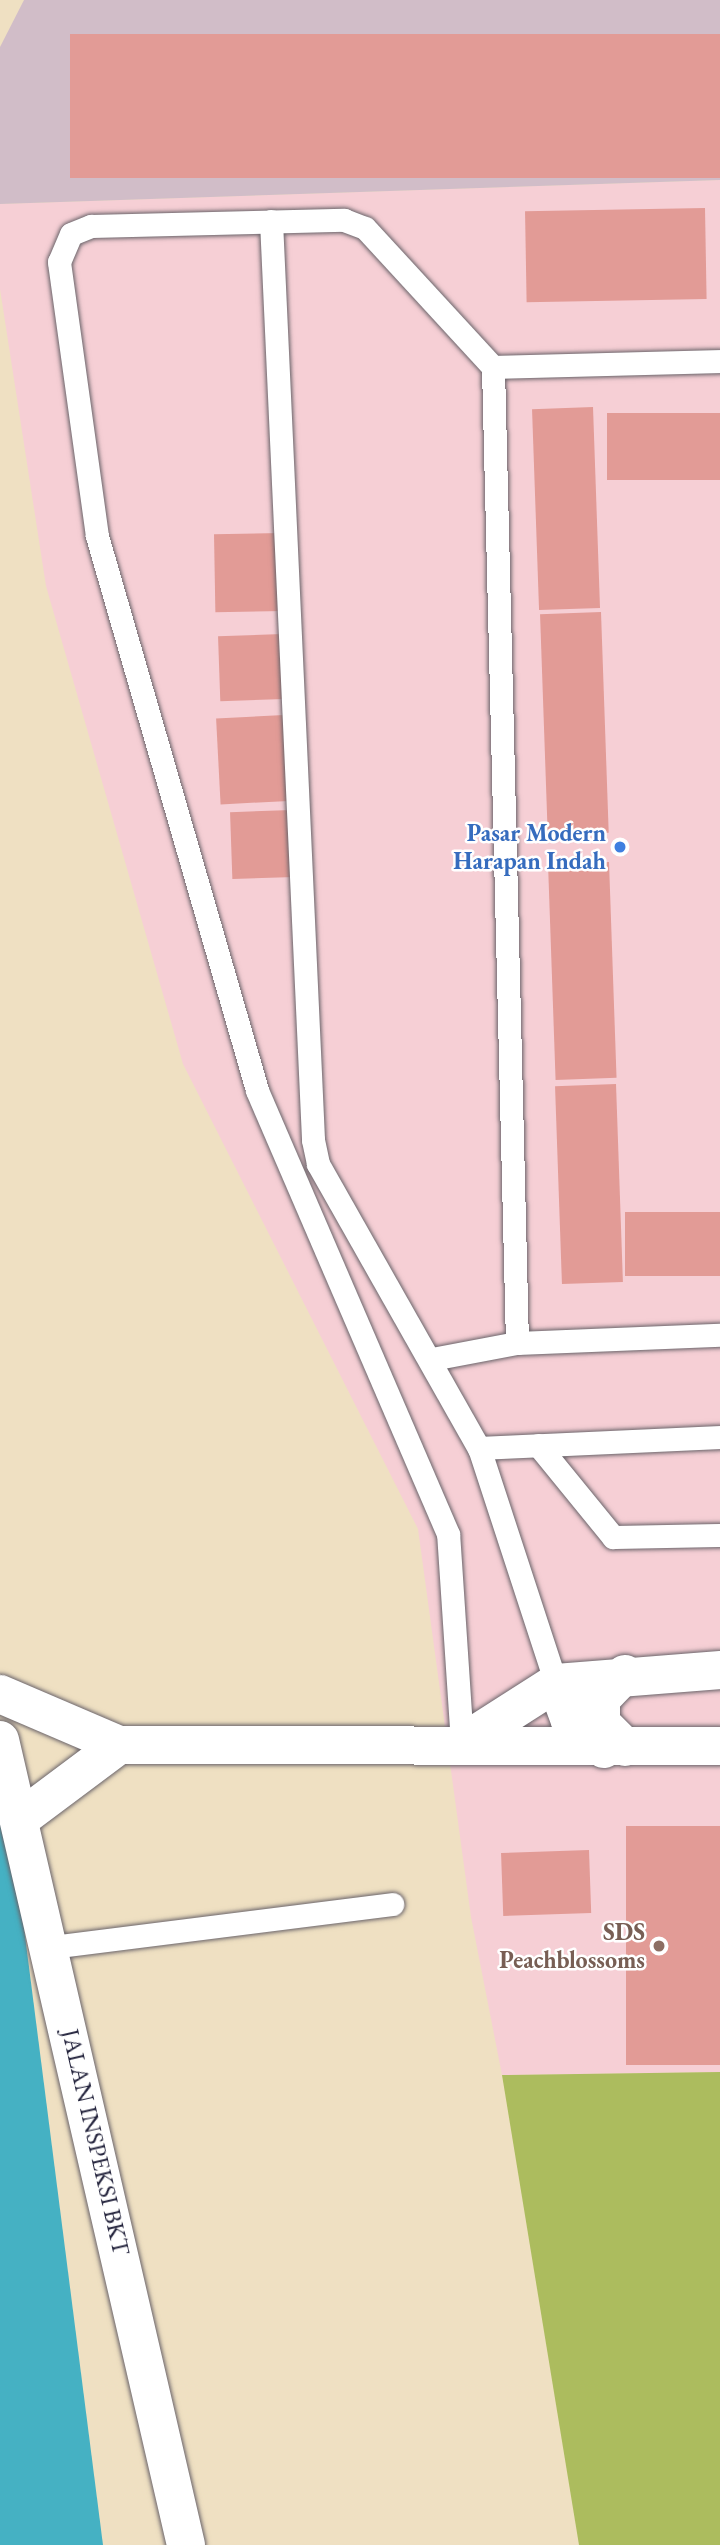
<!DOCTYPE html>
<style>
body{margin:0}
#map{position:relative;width:720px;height:2545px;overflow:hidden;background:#efe0c2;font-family:"EB Garamond",serif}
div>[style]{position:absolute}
.built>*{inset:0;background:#f6cfd5}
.industrial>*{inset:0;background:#d1bdc8}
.green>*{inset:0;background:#acbc5e}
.water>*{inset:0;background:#45b1c3}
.building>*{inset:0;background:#e29b96;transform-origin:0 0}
.roads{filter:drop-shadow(0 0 2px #6a646a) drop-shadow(0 0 2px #6a646a)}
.lane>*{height:23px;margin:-11.5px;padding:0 11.5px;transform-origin:11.5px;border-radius:11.5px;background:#fff}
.secondary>*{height:38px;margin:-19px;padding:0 19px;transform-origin:19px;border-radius:19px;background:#fff}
.dots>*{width:19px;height:19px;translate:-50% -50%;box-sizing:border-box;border:4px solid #fff;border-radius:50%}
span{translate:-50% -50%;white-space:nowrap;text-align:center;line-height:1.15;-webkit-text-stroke:5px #fff;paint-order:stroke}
.shop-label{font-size:24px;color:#366cbe;font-weight:700}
.right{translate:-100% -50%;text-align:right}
.education-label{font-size:24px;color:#785e54;font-weight:700}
.street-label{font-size:24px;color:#22223b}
</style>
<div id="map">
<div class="built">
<div style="clip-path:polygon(720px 180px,720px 2072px,502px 2075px,471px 1917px,418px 1529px,183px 1064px,46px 586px,0 289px,0 204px)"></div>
</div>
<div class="industrial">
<div style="clip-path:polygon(24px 0,720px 0,720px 180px,0 204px,0 47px)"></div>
</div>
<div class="green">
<div style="clip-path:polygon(720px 2072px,720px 2545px,579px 2545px,502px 2075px)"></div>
</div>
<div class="water">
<div style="clip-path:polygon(0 1770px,8px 1803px,103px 2545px,0 2545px)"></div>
</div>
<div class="building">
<div style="left:720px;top:34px;width:144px;height:650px;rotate:90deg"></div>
<div style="left:705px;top:208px;width:91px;height:180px;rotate:89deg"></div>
<div style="left:593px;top:407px;width:201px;height:61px;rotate:88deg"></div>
<div style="left:720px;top:413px;width:67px;height:113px;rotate:90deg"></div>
<div style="left:282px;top:533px;width:78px;height:68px;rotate:89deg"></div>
<div style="left:601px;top:612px;width:221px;height:61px;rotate:88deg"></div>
<div style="left:282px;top:634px;width:65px;height:64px;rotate:88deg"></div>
<div style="left:284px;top:715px;width:86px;height:68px;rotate:87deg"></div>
<div style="left:292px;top:810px;width:67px;height:62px;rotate:88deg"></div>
<div style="left:609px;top:862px;width:216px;height:61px;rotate:88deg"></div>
<div style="left:616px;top:1084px;width:198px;height:61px;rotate:88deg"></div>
<div style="left:720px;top:1212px;width:64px;height:95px;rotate:90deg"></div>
<div style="left:720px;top:1826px;width:239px;height:94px;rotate:90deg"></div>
<div style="left:589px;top:1850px;width:63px;height:88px;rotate:88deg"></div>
</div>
<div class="roads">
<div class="lane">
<div style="left:271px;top:221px;width:920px;rotate:87.38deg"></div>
<div style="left:313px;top:1140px;width:25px;rotate:78deg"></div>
<div style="left:318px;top:1164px;width:326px;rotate:60.5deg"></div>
<div style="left:479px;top:1448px;width:247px;rotate:71.9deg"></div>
<div style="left:517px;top:1343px;width:976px;rotate:-91.41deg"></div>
<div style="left:493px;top:367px;width:227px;rotate:-1.5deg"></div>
<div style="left:432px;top:1359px;width:86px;rotate:-10.7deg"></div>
<div style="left:517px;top:1343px;width:203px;rotate:-2.3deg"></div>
<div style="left:538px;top:1445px;width:119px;rotate:50.8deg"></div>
<div style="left:613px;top:1537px;width:107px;rotate:-1.1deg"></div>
<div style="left:479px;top:1448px;width:241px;rotate:-2.6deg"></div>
<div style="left:462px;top:1743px;width:209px;rotate:-93.8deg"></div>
<div style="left:448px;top:1534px;width:483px;rotate:-113.3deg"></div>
<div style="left:257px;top:1090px;width:577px;rotate:-106.11deg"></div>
<div style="left:97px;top:536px;width:277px;rotate:-97.9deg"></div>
<div style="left:59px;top:262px;width:30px;rotate:-67deg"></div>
<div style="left:71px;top:234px;width:22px;rotate:-22deg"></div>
<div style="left:91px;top:226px;width:253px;rotate:-1.4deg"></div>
<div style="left:344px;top:220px;width:22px;rotate:21deg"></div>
<div style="left:365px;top:228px;width:189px;rotate:47.4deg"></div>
<div style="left:52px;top:1947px;width:343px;rotate:-7.2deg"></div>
</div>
<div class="secondary">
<div style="left:625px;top:1674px;width:35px;rotate:134deg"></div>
<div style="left:601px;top:1699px;width:24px;rotate:90deg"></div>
<div style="left:601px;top:1723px;width:34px;rotate:45deg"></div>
<div style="left:556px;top:1683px;width:40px;rotate:69.8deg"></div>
<div style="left:570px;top:1721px;width:44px;rotate:39.5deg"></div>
<div style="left:0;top:1694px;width:129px;rotate:23.2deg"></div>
<div style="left:119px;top:1745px;width:601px;rotate:0.1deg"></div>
<div style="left:0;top:1740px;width:826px;rotate:76.99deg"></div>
<div style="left:462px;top:1743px;width:112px;rotate:-32.6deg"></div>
<div style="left:556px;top:1683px;width:165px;rotate:-4.5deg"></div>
<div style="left:20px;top:1819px;width:124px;rotate:-36.8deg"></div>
</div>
</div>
<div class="dots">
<div style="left:620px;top:847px;background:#3f7fe0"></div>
<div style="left:659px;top:1946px;background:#8d6e63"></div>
</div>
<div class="shop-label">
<span class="right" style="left:606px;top:847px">Pasar Modern<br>Harapan Indah</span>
</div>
<div class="education-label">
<span class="right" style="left:645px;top:1946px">SDS<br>Peachblossoms</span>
</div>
<div class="street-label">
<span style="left:96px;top:2142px;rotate:77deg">JALAN INSPEKSI BKT</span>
</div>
</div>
